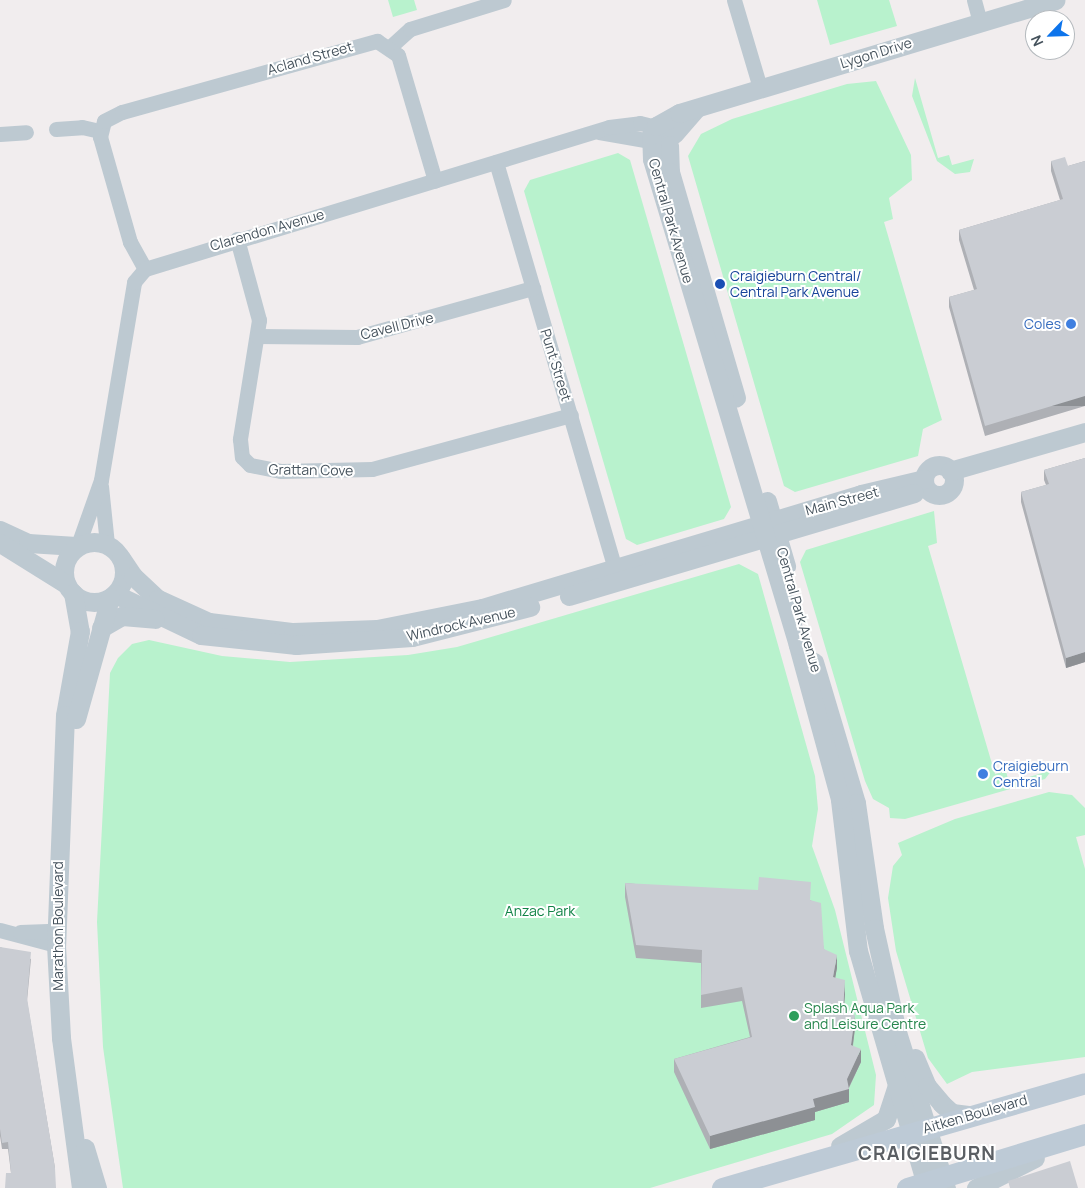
<!DOCTYPE html>
<style>
body{margin:0}
#map{position:relative;width:1085px;height:1188px;overflow:hidden;background:#f1edee;font-family:Manrope,sans-serif}
div>[style]{position:absolute}
.green>*{inset:0;background:#b8f2cd}
.minor>*{height:15px;margin:-7.5px;padding:0 7.5px;transform-origin:7.5px;border-radius:7.5px;background:#bdc9d1}
.tertiary>*{height:19px;margin:-9.5px;padding:0 9.5px;transform-origin:9.5px;border-radius:9.5px;background:#bdc9d1}
.tertiary>.ring{margin:-9.5px;padding:0;box-sizing:content-box;background:none;border:19px solid #bdc9d1;border-radius:50%}
.secondary>*{height:21px;margin:-10.5px;padding:0 10.5px;transform-origin:10.5px;border-radius:10.5px;background:#bdcad6}
.wall>*{inset:0;background:#aeb0b5}
.shaded-wall>*{inset:0;background:#8d9094;transform-origin:0 0}
.building>*{inset:0;background:#cacdd3}
.dots>*{width:14px;height:14px;translate:-50% -50%;box-sizing:border-box;border:2px solid #fff;border-radius:50%}
span{translate:-50% -50%;white-space:nowrap;text-align:center;line-height:1.15;-webkit-text-stroke:4px #fff;paint-order:stroke}
.street-label{font-size:14px;color:#45525c}
.transit-label{font-size:14px;color:#164399}
.left{translate:0 -50%;text-align:left}
.shop-label{font-size:14px;color:#366cbe}
.right{translate:-100% -50%;text-align:right}
.park-label{font-size:14px;color:#108346}
.leisure-label{font-size:14px;color:#27864d}
.district-label{font-size:19px;color:#5a5e63;font-weight:700;letter-spacing:1px}
.north{position:absolute;left:1025px;top:10px;width:50px;height:50px;box-sizing:border-box;background:#fff;border:1px solid #b5babe;border-radius:50%;rotate:246deg;font-size:14px;font-weight:700;line-height:20px;text-align:center;color:#45525c}
.north::after{content:'';display:block;margin:auto;width:18px;height:22px;background:#0d74eb;clip-path:polygon(50% 0,100% 100%,50% 72%,0 100%)}
</style>
<div id="map">
<div class="green">
<div style="clip-path:polygon(388px 0,414px 0,417px 10px,393px 17px)"></div>
<div style="clip-path:polygon(817px 0,889px 0,897px 26px,830px 45px)"></div>
<div style="clip-path:polygon(915px 78px,938px 158px,949px 155px,952px 165px,974px 159px,970px 172px,955px 174px,937px 161px,912px 96px)"></div>
<div style="clip-path:polygon(876px 81px,911px 155px,912px 180px,889px 198px,893px 219px,884px 222px,942px 420px,923px 429px,918px 456px,795px 492px,784px 486px,688px 156px,701px 134px,732px 119px,847px 84px)"></div>
<div style="clip-path:polygon(618px 153px,630px 160px,731px 507px,724px 519px,637px 545px,626px 539px,524px 191px,530px 180px)"></div>
<div style="clip-path:polygon(934px 511px,937px 543px,928px 546px,995px 774px,1006px 771px,1009px 783px,1052px 770px,1045px 779px,905px 819px,890px 818px,889px 808px,873px 799px,865px 781px,800px 562px,806px 550px)"></div>
<div style="clip-path:polygon(739px 564px,758px 574px,815px 776px,818px 809px,812px 846px,835px 910px,876px 1075px,874px 1105px,832px 1134px,650px 1188px,123px 1188px,103px 1047px,97px 922px,110px 673px,118px 658px,132px 644px,149px 640px,222px 656px,290px 662px,408px 655px,457px 647px)"></div>
<div style="clip-path:polygon(1049px 792px,1072px 795px,1085px 808px,1085px 835px,1076px 837px,1085px 869px,1085px 1057px,972px 1072px,947px 1084px,928px 1058px,896px 951px,888px 898px,893px 866px,902px 855px,898px 843px,955px 819px)"></div>
</div>
<div class="minor">
<div style="left:734px;top:0;width:92px;rotate:73.5deg"></div>
<div style="left:974px;top:0;width:23px;rotate:75deg"></div>
<div style="left:390px;top:47px;width:27px;rotate:-42deg"></div>
<div style="left:410px;top:29px;width:98px;rotate:-17.1deg"></div>
<div style="left:56px;top:129px;width:26px;rotate:-4deg"></div>
<div style="left:82px;top:127px;width:18px;rotate:13deg"></div>
<div style="left:599px;top:132px;width:64px;rotate:9.9deg"></div>
<div style="left:0;top:134px;width:26px;rotate:-4deg"></div>
<div style="left:496px;top:162px;width:423px;rotate:73.7deg"></div>
<div style="left:237px;top:239px;width:84px;rotate:74.8deg"></div>
<div style="left:259px;top:320px;width:121px;rotate:99.1deg"></div>
<div style="left:240px;top:439px;width:18px;rotate:84deg"></div>
<div style="left:242px;top:457px;width:11px;rotate:45deg"></div>
<div style="left:250px;top:465px;width:32px;rotate:11deg"></div>
<div style="left:281px;top:471px;width:91px;rotate:-1.3deg"></div>
<div style="left:372px;top:469px;width:206px;rotate:-15.2deg"></div>
<div style="left:145px;top:269px;width:31px;rotate:-119deg"></div>
<div style="left:130px;top:242px;width:109px;rotate:-105.9deg"></div>
<div style="left:100px;top:137px;width:16px;rotate:-76deg"></div>
<div style="left:104px;top:121px;width:20px;rotate:-27deg"></div>
<div style="left:122px;top:112px;width:265px;rotate:-15.6deg"></div>
<div style="left:377px;top:41px;width:25px;rotate:34deg"></div>
<div style="left:398px;top:55px;width:131px;rotate:73.6deg"></div>
<div style="left:257px;top:336px;width:100px;rotate:0.6deg"></div>
<div style="left:357px;top:337px;width:183px;rotate:-15.6deg"></div>
<div style="left:101px;top:486px;width:58px;rotate:84.1deg"></div>
<div style="left:78px;top:545px;width:69px;rotate:-70.5deg"></div>
<div style="left:101px;top:480px;width:201px;rotate:-80.5deg"></div>
<div style="left:134px;top:282px;width:17px;rotate:-50deg"></div>
<div style="left:145px;top:269px;width:485px;rotate:-17deg"></div>
<div style="left:609px;top:127px;width:31px;rotate:-7deg"></div>
<div style="left:640px;top:123px;width:25px;rotate:14deg"></div>
<div style="left:0;top:930px;width:58px;rotate:15deg"></div>
<div style="left:20px;top:932px;width:35px;rotate:-2deg"></div>
</div>
<div class="tertiary">
<div style="left:674px;top:134px;width:33px;rotate:-49deg"></div>
<div style="left:669px;top:145px;width:27px;rotate:88deg"></div>
<div style="left:670px;top:172px;width:235px;rotate:73.7deg"></div>
<div class="ring" style="left:924px;top:465px;width:11px;height:11px"></div>
<div style="left:950px;top:471px;width:141px;rotate:-16.1deg"></div>
<div style="left:767px;top:501px;width:68px;rotate:73.7deg"></div>
<div style="left:0;top:530px;width:31px;rotate:25deg"></div>
<div style="left:28px;top:543px;width:48px;rotate:3.6deg"></div>
<div class="ring" style="left:64px;top:542px;width:41px;height:41px"></div>
<div style="left:0;top:543px;width:78px;rotate:31.8deg"></div>
<div style="left:121px;top:558px;width:22px;rotate:56deg"></div>
<div style="left:133px;top:576px;width:34px;rotate:43deg"></div>
<div style="left:158px;top:599px;width:56px;rotate:24.3deg"></div>
<div style="left:209px;top:622px;width:85px;rotate:6.8deg"></div>
<div style="left:293px;top:632px;width:84px;rotate:-2deg"></div>
<div style="left:377px;top:629px;width:107px;rotate:-11.3deg"></div>
<div style="left:482px;top:608px;width:396px;rotate:-16.7deg"></div>
<div style="left:861px;top:494px;width:65px;rotate:-13.4deg"></div>
<div style="left:73px;top:593px;width:39px;rotate:80deg"></div>
<div style="left:80px;top:631px;width:85px;rotate:100.1deg"></div>
<div style="left:65px;top:715px;width:230px;rotate:92.2deg"></div>
<div style="left:56px;top:945px;width:93px;rotate:86.9deg"></div>
<div style="left:61px;top:1038px;width:151px;rotate:82.4deg"></div>
<div style="left:115px;top:594px;width:95px;rotate:25.5deg"></div>
<div style="left:201px;top:635px;width:96px;rotate:6deg"></div>
<div style="left:296px;top:645px;width:116px;rotate:-3.9deg"></div>
<div style="left:412px;top:637px;width:122px;rotate:-14.3deg"></div>
<div style="left:569px;top:596px;width:360px;rotate:-16.6deg"></div>
<div style="left:101px;top:628px;width:24px;rotate:-30deg"></div>
<div style="left:122px;top:616px;width:33px;rotate:5deg"></div>
<div style="left:814px;top:662px;width:147px;rotate:73.4deg"></div>
<div style="left:856px;top:803px;width:126px;rotate:81.8deg"></div>
<div style="left:874px;top:928px;width:107px;rotate:77.5deg"></div>
<div style="left:897px;top:1032px;width:164px;rotate:72.6deg"></div>
<div style="left:76px;top:719px;width:126px;rotate:-74.3deg"></div>
<div style="left:915px;top:1058px;width:30px;rotate:67deg"></div>
<div style="left:927px;top:1086px;width:23px;rotate:50deg"></div>
<div style="left:942px;top:1104px;width:13px;rotate:42deg"></div>
<div style="left:952px;top:1113px;width:16px;rotate:7deg"></div>
<div style="left:840px;top:1146px;width:53px;rotate:-30.4deg"></div>
<div style="left:886px;top:1119px;width:33px;rotate:-72deg"></div>
<div style="left:85px;top:1148px;width:42px;rotate:73.3deg"></div>
<div style="left:927px;top:1188px;width:247px;rotate:-106.2deg"></div>
<div style="left:858px;top:951px;width:153px;rotate:-96.8deg"></div>
<div style="left:840px;top:799px;width:160px;rotate:-105.3deg"></div>
<div style="left:798px;top:645px;width:507px;rotate:-106.72deg"></div>
<div style="left:652px;top:159px;width:24px;rotate:-92deg"></div>
<div style="left:651px;top:135px;width:10px;rotate:-61deg"></div>
<div style="left:656px;top:126px;width:26px;rotate:-29deg"></div>
<div style="left:679px;top:113px;width:393px;rotate:-16.7deg"></div>
<div style="left:976px;top:1188px;width:66px;rotate:-27deg"></div>
</div>
<div class="secondary">
<div style="left:722px;top:1188px;width:378px;rotate:-16.1deg"></div>
<div style="left:907px;top:1188px;width:186px;rotate:-16.9deg"></div>
</div>
<div class="wall">
<div style="clip-path:polygon(1051px 161px,1068px 166px,1085px 161px,1085px 406px,985px 436px,949px 307px,949px 297px,974px 290px,959px 240px,959px 230px,1060px 200px,1051px 171px)"></div>
<div style="clip-path:polygon(1085px 458px,1085px 662px,1066px 668px,1021px 502px,1021px 492px,1046px 485px,1044px 480px,1044px 470px)"></div>
<div style="clip-path:polygon(625px 883px,811px 900px,824px 949px,837px 968px,835px 977px,845px 993px,843px 1011px,855px 1028px,853px 1046px,861px 1062px,849px 1088px,849px 1102px,815px 1112px,815px 1120px,710px 1149px,674px 1072px,674px 1059px,750px 1037px,742px 1001px,701px 1008px,701px 963px,636px 958px,625px 897px)"></div>
<div style="clip-path:polygon(0 947px,31px 959px,27px 1001px,55px 1168px,11px 1173px,8px 1149px,2px 1149px,0 1136px)"></div>
</div>
<div class="shaded-wall">
<div style="left:1085px;top:396px;width:10px;height:104px;rotate:90deg"></div>
<div style="clip-path:polygon(1085px 652px,1085px 662px,1066px 668px,1066px 658px)"></div>
<div style="clip-path:polygon(837px 955px,837px 968px,833px 990px,833px 977px)"></div>
<div style="clip-path:polygon(845px 980px,845px 993px,843px 1024px,843px 1010px)"></div>
<div style="clip-path:polygon(855px 1015px,855px 1028px,851px 1058px,851px 1045px)"></div>
<div style="clip-path:polygon(861px 1049px,861px 1062px,848px 1089px,849px 1089px,849px 1102px,815px 1112px,815px 1120px,710px 1149px,710px 1136px,813px 1099px,847px 1079px)"></div>
</div>
<div class="building">
<div style="clip-path:polygon(1065px 157px,1068px 166px,1085px 161px,1085px 396px,985px 426px,949px 297px,977px 289px,959px 230px,1063px 199px,1051px 161px)"></div>
<div style="clip-path:polygon(1085px 458px,1085px 652px,1066px 658px,1021px 492px,1049px 484px,1044px 470px)"></div>
<div style="clip-path:polygon(759px 877px,811px 882px,810px 900px,821px 903px,824px 949px,837px 955px,833px 977px,845px 980px,843px 1010px,855px 1015px,851px 1045px,861px 1049px,847px 1079px,849px 1089px,813px 1099px,815px 1107px,710px 1136px,674px 1059px,752px 1037px,742px 987px,701px 995px,702px 950px,636px 945px,625px 883px,758px 890px)"></div>
<div style="clip-path:polygon(0 947px,31px 952px,27px 998px,55px 1168px,56px 1188px,5px 1188px,6px 1173px,11px 1173px,8px 1142px,2px 1143px,0 1129px)"></div>
<div style="clip-path:polygon(1070px 1161px,1078px 1188px,1010px 1188px,1008px 1181px)"></div>
</div>
<div class="dots">
<div style="left:720px;top:284px;background:#1a4fb4"></div>
<div style="left:1071px;top:324px;background:#3f7fe0"></div>
<div style="left:983px;top:774px;background:#3f7fe0"></div>
<div style="left:794px;top:1016px;background:#2e9e5b"></div>
</div>
<div class="street-label">
<span style="left:876px;top:53px;rotate:-17deg">Lygon Drive</span>
<span style="left:310px;top:58px;rotate:-16deg">Acland Street</span>
<span style="left:671px;top:221px;rotate:74deg">Central Park Avenue</span>
<span style="left:267px;top:230px;rotate:-16deg">Clarendon Avenue</span>
<span style="left:397px;top:326px;rotate:-14deg">Cavell Drive</span>
<span style="left:556px;top:365px;rotate:73deg">Punt Street</span>
<span style="left:311px;top:470px;rotate:1deg">Grattan Cove</span>
<span style="left:842px;top:501px;rotate:-15deg">Main Street</span>
<span style="left:799px;top:610px;rotate:74deg">Central Park Avenue</span>
<span style="left:461px;top:624px;rotate:-13deg">Windrock Avenue</span>
<span style="left:58px;top:926px;rotate:-90deg">Marathon Boulevard</span>
<span style="left:975px;top:1114px;rotate:-16deg">Aitken Boulevard</span>
</div>
<div class="transit-label">
<span class="left" style="left:730px;top:284px">Craigieburn Central/<br>Central Park Avenue</span>
</div>
<div class="shop-label">
<span class="right" style="left:1061px;top:324px">Coles</span>
<span class="left" style="left:993px;top:774px">Craigieburn<br>Central</span>
</div>
<div class="park-label">
<span style="left:540px;top:911px">Anzac Park</span>
</div>
<div class="leisure-label">
<span class="left" style="left:804px;top:1016px">Splash Aqua Park<br>and Leisure Centre</span>
</div>
<div class="district-label">
<span style="left:927px;top:1154px">CRAIGIEBURN</span>
</div>
<div class="north">N</div>
</div>
